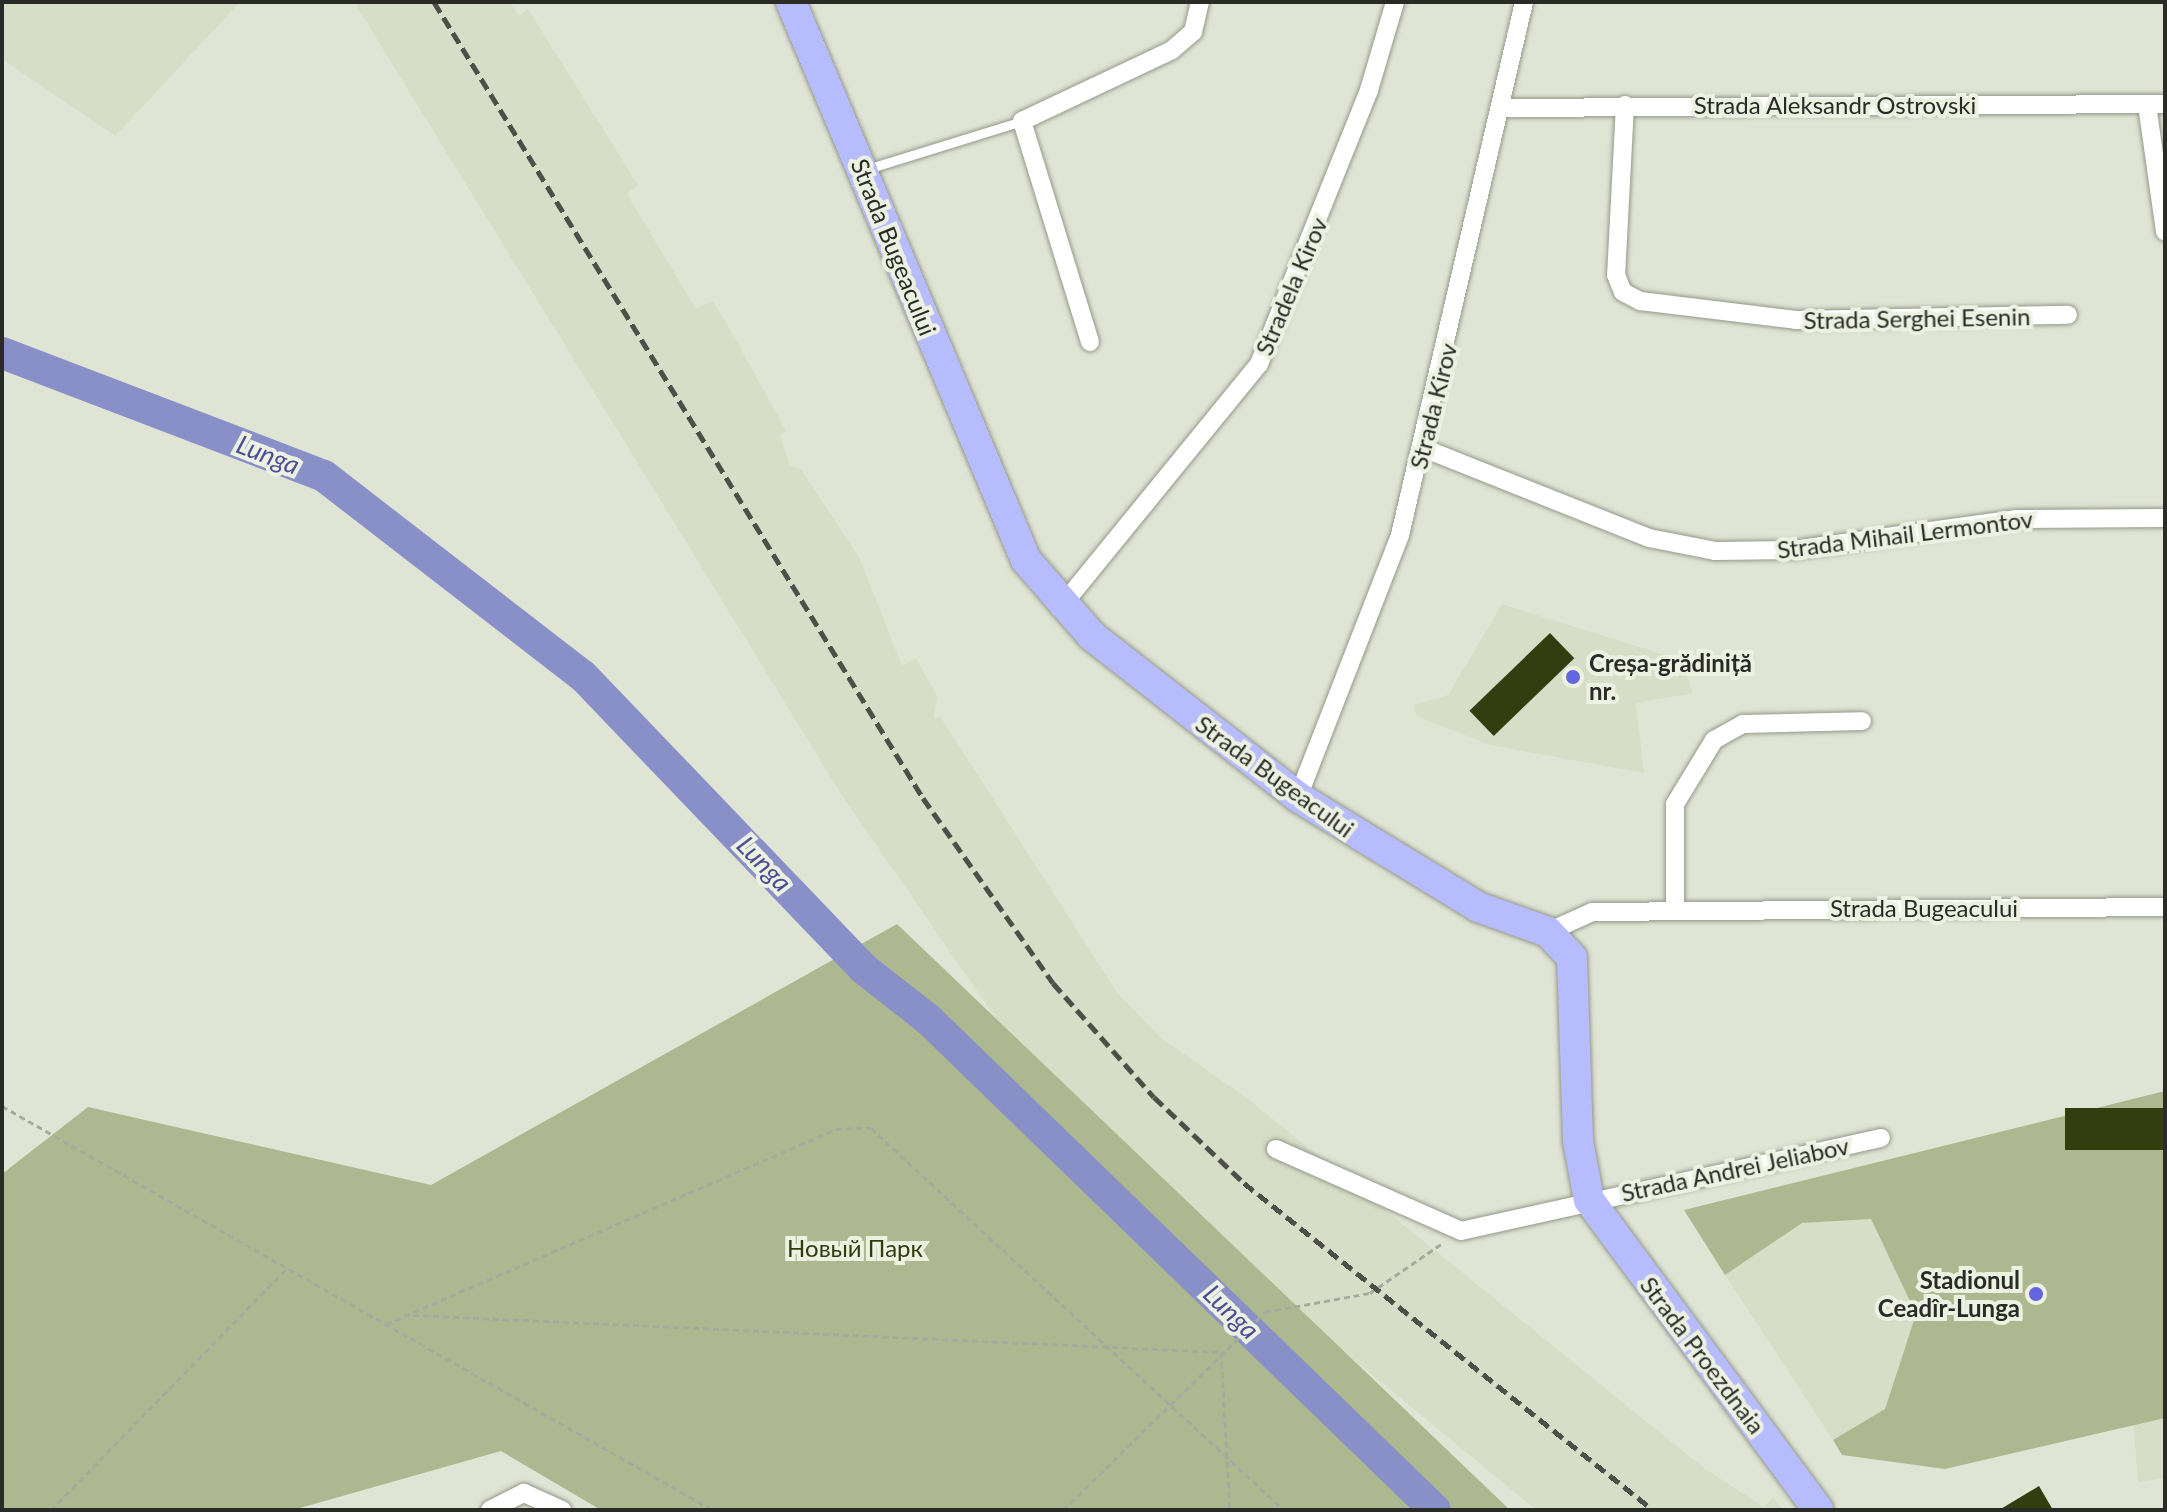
<!DOCTYPE html>
<meta charset="utf-8">
<style>
body{margin:0}
#map{position:relative;width:2167px;height:1512px;overflow:hidden;background:#e0e4d5;font-family:Lato,sans-serif}
div>[style]{position:absolute}
.built>*{inset:0;background:#d7dec7}
.green>*{inset:0;background:#adb890}
.river>*{height:32px;margin:-16px;padding:0 16px;transform-origin:16px;border-radius:16px;background:#8990c8}
.building>*{inset:0;background:#333d10;transform-origin:0 0}
.path>*{height:3px;margin-top:-1.5px;transform-origin:0;background:repeating-linear-gradient(90deg,#a6a99e 0 6px,transparent 0 10px)}
.roads{filter:drop-shadow(0 0 2px #94998a) drop-shadow(0 0 2px #94998a)}
.lane>*{height:9px;margin:-4.5px;padding:0 4.5px;transform-origin:4.5px;border-radius:4.5px;background:#fff}
.street>*{height:18px;margin:-9px;padding:0 9px;transform-origin:9px;border-radius:9px;background:#fff}
.primary>*{height:30px;margin:-15px;padding:0 15px;transform-origin:15px;border-radius:15px;background:#b7bcfe}
.rail>*{height:5px;margin-top:-2.5px;transform-origin:0;background:repeating-linear-gradient(90deg,#4d4f48 0 12px,transparent 0 18px)}
.dots>*{width:22px;height:22px;translate:-50% -50%;box-sizing:border-box;border:4px solid #edf1e2;border-radius:50%}
span{translate:-50% -50%;white-space:nowrap;text-align:center;line-height:1.15;-webkit-text-stroke:8px #edf1e2;paint-order:stroke}
.street-label{font-size:24px;color:#2a2b26}
.poi-label{font-size:24px;color:#2a2b26;font-weight:700}
.left{translate:0 -50%;text-align:left}
.right{translate:-100% -50%;text-align:right}
.park-label{font-size:24px;color:#323c0e}
.water-label{font-size:26px;color:#4a4e95;font-style:italic}
.frame{position:absolute;inset:0;border:4px solid #2a2b26;pointer-events:none}
</style>
<div id="map">
<div class="built">
<div style="clip-path:polygon(2px 2px,240px 2px,115px 136px,2px 59px)"></div>
<div style="clip-path:polygon(354px 2px,510px 2px,519px 16px,528px 9px,638px 185px,627px 194px,696px 309px,713px 301px,731px 331px,786px 431px,780px 436px,790px 466px,801px 469px,860px 559px,902px 666px,916px 658px,937px 696px,934px 719px,940px 716px,1118px 994px,1161px 1038px,1247px 1098px,1705px 1469px,1764px 1507px,1773px 1497px,1783px 1510px,1536px 1510px,1193px 1227px,1017px 1049px,841px 794px)"></div>
<div style="clip-path:polygon(1502px 604px,1681px 660px,1693px 693px,1636px 703px,1644px 773px,1490px 745px,1416px 716px,1414px 705px,1448px 695px)"></div>
<div style="clip-path:polygon(1871px 1219px,1916px 1314px,1885px 1409px,1833px 1440px,1725px 1275px,1802px 1223px)"></div>
<div style="clip-path:polygon(2165px 1418px,2165px 1478px,2138px 1482px,2133px 1424px)"></div>
</div>
<div class="green">
<div style="clip-path:polygon(897px 924px,1510px 1510px,601px 1510px,501px 1451px,293px 1510px,2px 1510px,2px 1174px,88px 1107px,431px 1185px)"></div>
<div style="clip-path:polygon(2165px 1091px,2165px 1418px,1945px 1469px,1842px 1455px,1833px 1440px,1885px 1409px,1916px 1314px,1871px 1219px,1802px 1223px,1725px 1275px,1684px 1210px)"></div>
</div>
<div class="river">
<div style="left:2px;top:353px;width:345px;rotate:20.9deg"></div>
<div style="left:324px;top:476px;width:327px;rotate:37.7deg"></div>
<div style="left:583px;top:676px;width:406px;rotate:46.2deg"></div>
<div style="left:864px;top:969px;width:83px;rotate:38.1deg"></div>
<div style="left:929px;top:1020px;width:704px;rotate:44.08deg"></div>
</div>
<div class="building">
<div style="left:1550px;top:633px;width:35px;height:112px;rotate:46deg"></div>
<div style="left:2165px;top:1108px;width:42px;height:100px;rotate:90deg"></div>
<div style="clip-path:polygon(2039px 1486px,2053px 1510px,1999px 1510px)"></div>
</div>
<div class="path">
<div style="left:2px;top:1106px;width:818px;rotate:29.61deg"></div>
<div style="left:413px;top:1315px;width:809px;rotate:2.62deg"></div>
<div style="left:386px;top:1324px;width:490px;rotate:-23.4deg"></div>
<div style="left:836px;top:1129px;width:35px;rotate:-2deg"></div>
<div style="left:871px;top:1128px;width:563px;rotate:42.77deg"></div>
<div style="left:1221px;top:1352px;width:158px;rotate:86.7deg"></div>
<div style="left:51px;top:1510px;width:337px;rotate:-45.7deg"></div>
<div style="left:1063px;top:1510px;width:283px;rotate:-44.4deg"></div>
<div style="left:1265px;top:1312px;width:107px;rotate:-10.3deg"></div>
<div style="left:1370px;top:1293px;width:90px;rotate:-34.6deg"></div>
</div>
<div class="roads">
<div class="lane">
<div style="left:867px;top:169px;width:162px;rotate:-17.2deg"></div>
</div>
<div class="street">
<div style="left:1625px;top:105px;width:170px;rotate:93deg"></div>
<div style="left:1616px;top:275px;width:18px;rotate:68deg"></div>
<div style="left:1623px;top:292px;width:19px;rotate:28deg"></div>
<div style="left:1640px;top:301px;width:157px;rotate:6.9deg"></div>
<div style="left:1796px;top:320px;width:272px;rotate:-1.1deg"></div>
<div style="left:2147px;top:105px;width:128px;rotate:81.9deg"></div>
<div style="left:1504px;top:108px;width:661px;rotate:-0.35deg"></div>
<div style="left:1090px;top:342px;width:231px;rotate:-107.1deg"></div>
<div style="left:1022px;top:121px;width:166px;rotate:-25.3deg"></div>
<div style="left:1172px;top:50px;width:28px;rotate:-41deg"></div>
<div style="left:1193px;top:32px;width:31px;rotate:-77deg"></div>
<div style="left:1423px;top:448px;width:243px;rotate:21.7deg"></div>
<div style="left:1649px;top:538px;width:67px;rotate:11.1deg"></div>
<div style="left:1715px;top:551px;width:78px;rotate:-0.7deg"></div>
<div style="left:1793px;top:550px;width:226px;rotate:-7.9deg"></div>
<div style="left:2017px;top:519px;width:148px;rotate:-0.4deg"></div>
<div style="left:1060px;top:608px;width:315px;rotate:-50.8deg"></div>
<div style="left:1259px;top:364px;width:295px;rotate:-68.1deg"></div>
<div style="left:1369px;top:90px;width:92px;rotate:-73.5deg"></div>
<div style="left:1298px;top:797px;width:281px;rotate:-68.7deg"></div>
<div style="left:1400px;top:535px;width:547px;rotate:-76.9deg"></div>
<div style="left:1675px;top:909px;width:105px;rotate:-90deg"></div>
<div style="left:1675px;top:804px;width:75px;rotate:-58.6deg"></div>
<div style="left:1714px;top:740px;width:33px;rotate:-29deg"></div>
<div style="left:1743px;top:724px;width:119px;rotate:-1.4deg"></div>
<div style="left:1548px;top:932px;width:48px;rotate:-24.4deg"></div>
<div style="left:1592px;top:912px;width:573px;rotate:-0.5deg"></div>
<div style="left:1276px;top:1149px;width:202px;rotate:23.9deg"></div>
<div style="left:1461px;top:1231px;width:430px;rotate:-12.5deg"></div>
<div style="left:490px;top:1510px;width:38px;rotate:-27deg"></div>
<div style="left:524px;top:1493px;width:42px;rotate:24.1deg"></div>
</div>
<div class="primary">
<div style="left:791px;top:2px;width:605px;rotate:67.16deg"></div>
<div style="left:1026px;top:560px;width:101px;rotate:49deg"></div>
<div style="left:1092px;top:636px;width:261px;rotate:38deg"></div>
<div style="left:1298px;top:797px;width:211px;rotate:31.4deg"></div>
<div style="left:1478px;top:907px;width:74px;rotate:19.7deg"></div>
<div style="left:1548px;top:932px;width:35px;rotate:47deg"></div>
<div style="left:1572px;top:958px;width:183px;rotate:88.1deg"></div>
<div style="left:1578px;top:1141px;width:60px;rotate:79.4deg"></div>
<div style="left:1589px;top:1200px;width:385px;rotate:53.5deg"></div>
</div>
</div>
<div class="rail">
<div style="left:434px;top:2px;width:934px;rotate:58.44deg"></div>
<div style="left:923px;top:798px;width:226px;rotate:54.9deg"></div>
<div style="left:1053px;top:983px;width:152px;rotate:48.5deg"></div>
<div style="left:1154px;top:1097px;width:124px;rotate:43.7deg"></div>
<div style="left:1244px;top:1183px;width:524px;rotate:38.64deg"></div>
</div>
<div class="dots">
<div style="left:1573px;top:677px;background:#6366df"></div>
<div style="left:2036px;top:1294px;background:#6366df"></div>
</div>
<div class="street-label">
<span style="left:1835px;top:105px">Strada Aleksandr Ostrovski</span>
<span style="left:894px;top:247px;rotate:68deg">Strada Bugeacului</span>
<span style="left:1291px;top:286px;rotate:-67deg">Stradela Kirov</span>
<span style="left:1917px;top:318px;rotate:-1deg">Strada Serghei Esenin</span>
<span style="left:1433px;top:406px;rotate:-76deg">Strada Kirov</span>
<span style="left:1905px;top:534px;rotate:-7deg">Strada Mihail Lermontov</span>
<span style="left:1275px;top:776px;rotate:36deg">Strada Bugeacului</span>
<span style="left:1924px;top:908px">Strada Bugeacului</span>
<span style="left:1735px;top:1169px;rotate:-12deg">Strada Andrei Jeliabov</span>
<span style="left:1703px;top:1355px;rotate:53deg">Strada Proezdnaia</span>
</div>
<div class="poi-label">
<span class="left" style="left:1589px;top:677px">Creșa-grădiniță<br>nr.</span>
<span class="right" style="left:2020px;top:1294px">Stadionul<br>Ceadîr-Lunga</span>
</div>
<div class="park-label">
<span style="left:855px;top:1248px">Новый Парк</span>
</div>
<div class="water-label">
<span style="left:268px;top:455px;rotate:21deg">Lunga</span>
<span style="left:764px;top:864px;rotate:46deg">Lunga</span>
<span style="left:1231px;top:1312px;rotate:44deg">Lunga</span>
</div>
<div class="frame"></div>
</div>
